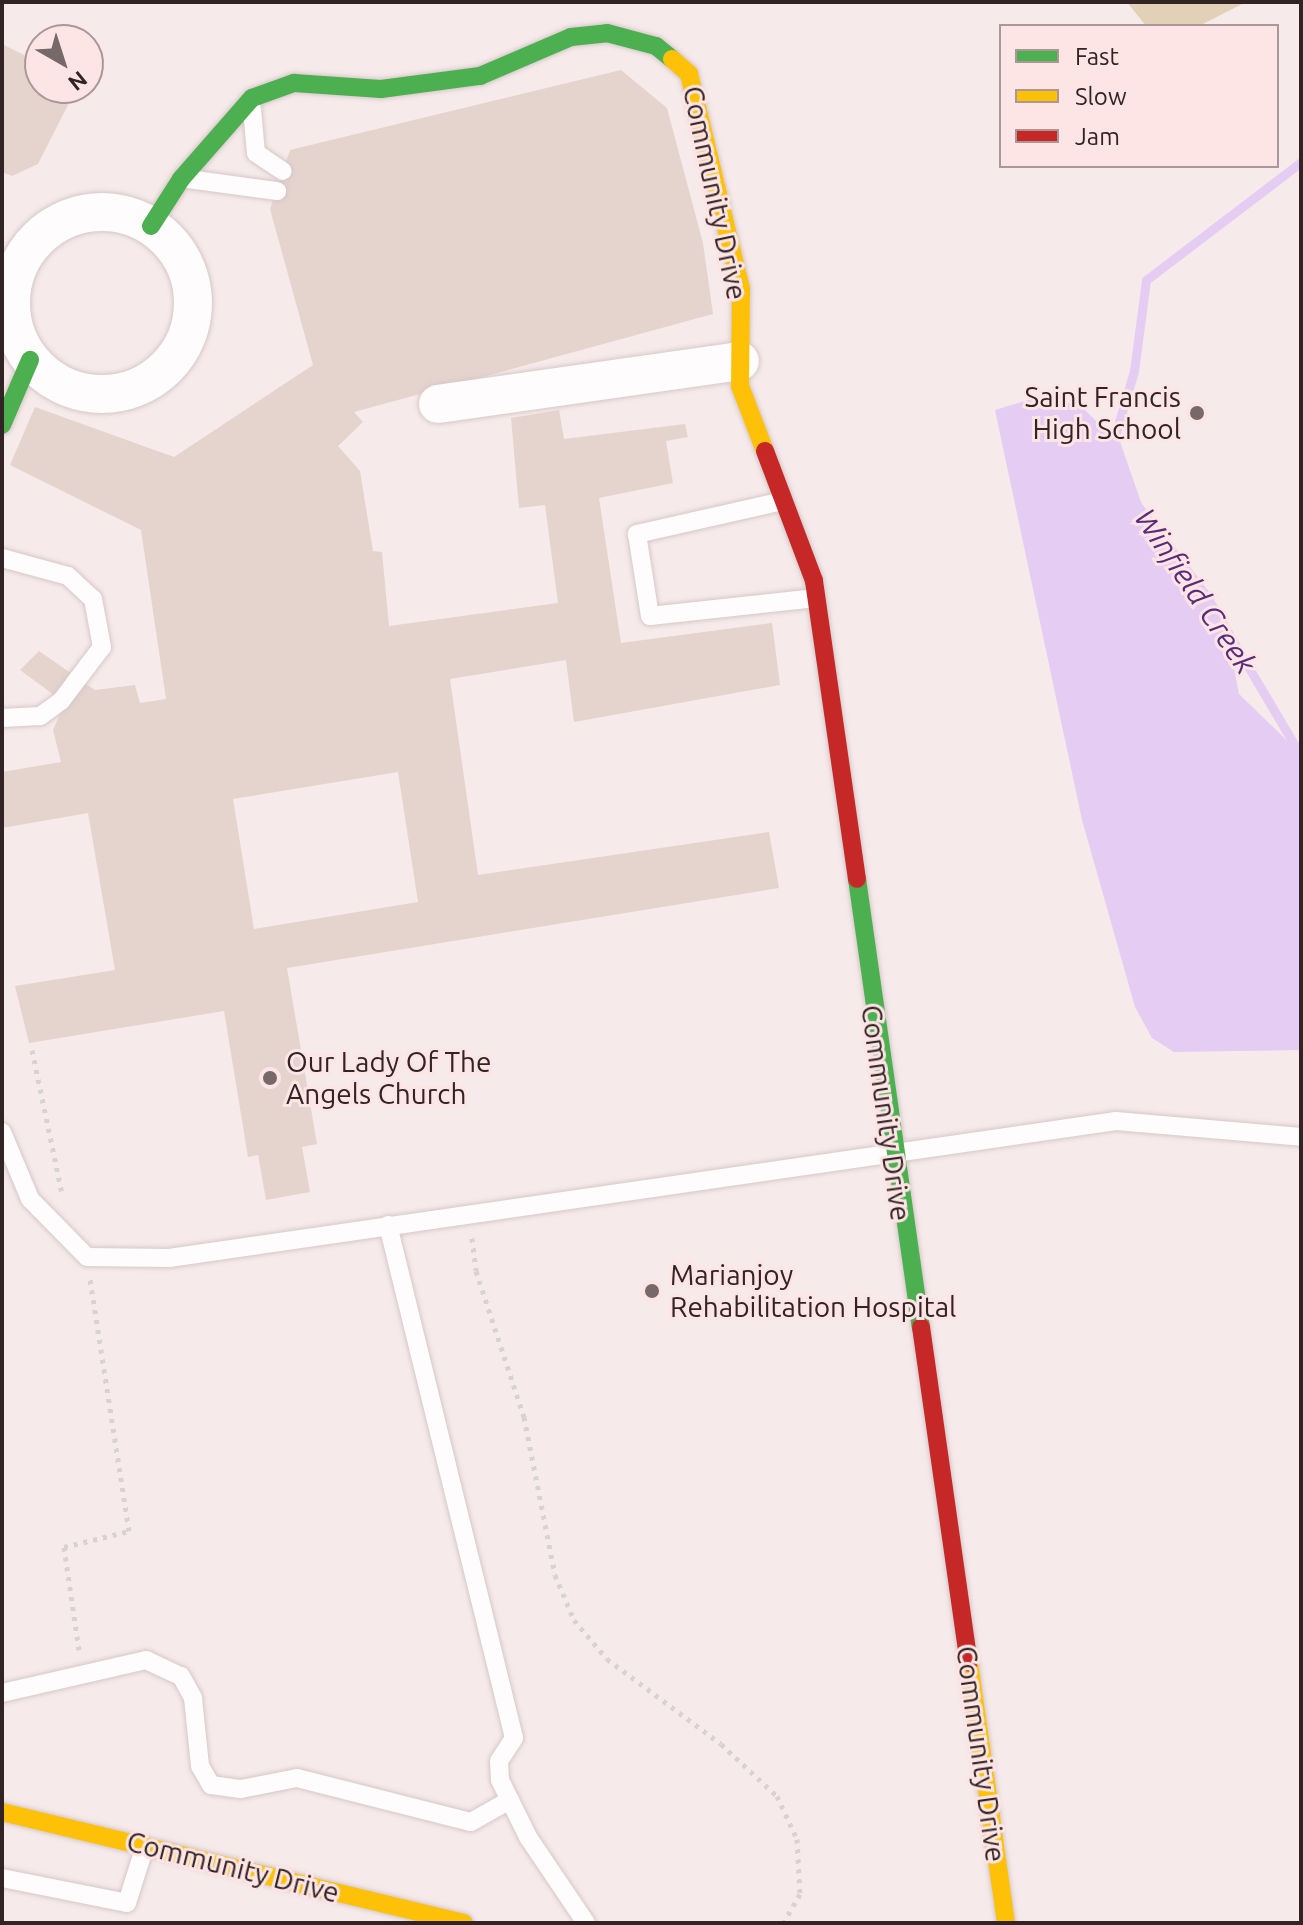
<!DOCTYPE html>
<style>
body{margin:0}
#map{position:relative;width:1303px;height:1925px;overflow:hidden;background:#f7eaea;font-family:Ubuntu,sans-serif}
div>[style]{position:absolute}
.green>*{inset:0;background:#e2d0b7}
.water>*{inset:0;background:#e5ccf3}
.stream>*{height:9px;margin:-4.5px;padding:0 4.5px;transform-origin:4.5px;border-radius:4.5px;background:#e5ccf3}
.building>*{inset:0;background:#e5d3ce}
.path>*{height:5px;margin-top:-2.5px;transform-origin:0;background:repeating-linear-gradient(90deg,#d8d3d3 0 4px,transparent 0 10px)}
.roads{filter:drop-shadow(0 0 2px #d5c8c8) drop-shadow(0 0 2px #d5c8c8)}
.lane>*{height:18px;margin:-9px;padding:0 9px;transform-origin:9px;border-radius:9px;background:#fefcfc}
.street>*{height:38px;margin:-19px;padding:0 19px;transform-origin:19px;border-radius:19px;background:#fefcfc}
.street>.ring{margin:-19px;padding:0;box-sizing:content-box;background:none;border:38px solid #fefcfc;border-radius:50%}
.fast>*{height:18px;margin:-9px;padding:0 9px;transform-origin:9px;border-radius:9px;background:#4caf50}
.slow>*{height:18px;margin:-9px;padding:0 9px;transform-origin:9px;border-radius:9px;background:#ffc107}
.jam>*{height:18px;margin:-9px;padding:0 9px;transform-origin:9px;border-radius:9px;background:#c62828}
.dots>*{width:22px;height:22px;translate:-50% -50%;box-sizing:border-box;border:4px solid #fde4e5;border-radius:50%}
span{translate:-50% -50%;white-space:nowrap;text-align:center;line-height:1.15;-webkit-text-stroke:6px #fde4e5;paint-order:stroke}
.street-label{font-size:28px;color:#322424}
.poi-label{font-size:28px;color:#322424}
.right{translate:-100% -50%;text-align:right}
.left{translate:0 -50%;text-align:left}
.water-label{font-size:30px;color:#5a2b7b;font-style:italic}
.frame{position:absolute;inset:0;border:4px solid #322424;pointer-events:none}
.legend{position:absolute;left:999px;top:24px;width:280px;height:144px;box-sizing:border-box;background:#fde4e5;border:2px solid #ac9798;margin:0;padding:10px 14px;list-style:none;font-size:24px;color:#322424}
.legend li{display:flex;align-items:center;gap:16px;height:40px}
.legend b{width:40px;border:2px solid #ac9798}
.north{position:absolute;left:24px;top:24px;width:80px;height:80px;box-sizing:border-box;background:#fde4e5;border:2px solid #ac9798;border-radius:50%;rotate:141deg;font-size:22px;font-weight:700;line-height:32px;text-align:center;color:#322424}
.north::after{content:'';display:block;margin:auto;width:28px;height:36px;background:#776969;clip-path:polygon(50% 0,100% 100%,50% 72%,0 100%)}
</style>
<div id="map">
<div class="green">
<div style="clip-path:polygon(1127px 2px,1246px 2px,1199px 26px,1146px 26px)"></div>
</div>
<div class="water">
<div style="clip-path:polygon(1045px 395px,1084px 409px,1114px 439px,1137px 505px,1227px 632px,1239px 694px,1301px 754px,1301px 1050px,1174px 1052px,1152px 1038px,1135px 1007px,1082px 820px,995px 410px)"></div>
</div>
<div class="stream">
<div style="left:1301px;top:162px;width:195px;rotate:142.7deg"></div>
<div style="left:1146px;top:280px;width:92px;rotate:97.5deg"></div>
<div style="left:1134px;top:371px;width:71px;rotate:106.4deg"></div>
<div style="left:1114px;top:439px;width:70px;rotate:70.8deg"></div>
<div style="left:1137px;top:505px;width:116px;rotate:52.7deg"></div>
<div style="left:1207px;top:597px;width:185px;rotate:59.4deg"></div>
</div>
<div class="building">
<div style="clip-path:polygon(2px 44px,40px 63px,40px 88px,66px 88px,71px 99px,38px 164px,12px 176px,2px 172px)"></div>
<div style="clip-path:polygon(evenodd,621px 70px,667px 108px,703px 243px,713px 314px,354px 412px,363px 422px,338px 446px,360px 471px,373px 551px,382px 552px,389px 626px,558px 603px,545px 505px,519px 508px,511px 418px,559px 410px,564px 439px,685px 424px,688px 437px,666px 441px,673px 483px,599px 498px,621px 643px,772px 623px,780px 685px,574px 722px,566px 660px,450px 679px,478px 875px,769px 832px,779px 888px,287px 968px,317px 1144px,302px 1147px,310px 1192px,266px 1200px,258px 1155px,248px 1157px,224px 1011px,29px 1043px,15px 986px,115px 970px,88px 813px,2px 828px,2px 772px,61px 762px,53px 730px,65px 703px,20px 670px,39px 651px,95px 690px,135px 685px,140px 703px,166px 699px,141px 530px,10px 465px,35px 407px,174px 457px,313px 365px,270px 209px,290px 150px,621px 70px,398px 772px,418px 902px,254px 929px,233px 799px,398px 772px)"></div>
</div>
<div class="path">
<div style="left:32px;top:1050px;width:147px;rotate:78.2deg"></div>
<div style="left:472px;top:1238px;width:33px;rotate:83deg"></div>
<div style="left:476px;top:1271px;width:154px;rotate:71.8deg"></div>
<div style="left:524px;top:1417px;width:161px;rotate:78.9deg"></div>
<div style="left:555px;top:1575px;width:49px;rotate:67.1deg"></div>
<div style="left:574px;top:1620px;width:51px;rotate:49.8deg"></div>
<div style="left:607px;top:1659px;width:142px;rotate:36.7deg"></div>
<div style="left:721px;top:1744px;width:76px;rotate:42.9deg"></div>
<div style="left:777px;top:1796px;width:47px;rotate:65.1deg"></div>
<div style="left:797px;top:1839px;width:55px;rotate:86.9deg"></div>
<div style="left:800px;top:1894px;width:34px;rotate:120deg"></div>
<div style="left:79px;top:1650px;width:104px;rotate:-98.3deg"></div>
<div style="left:64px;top:1547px;width:67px;rotate:-13.8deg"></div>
<div style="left:129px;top:1531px;width:256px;rotate:-98.8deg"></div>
</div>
<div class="roads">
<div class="lane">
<div style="left:252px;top:109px;width:44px;rotate:84.8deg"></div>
<div style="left:256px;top:153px;width:32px;rotate:34deg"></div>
<div style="left:188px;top:179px;width:90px;rotate:7.7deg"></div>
<div style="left:783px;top:501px;width:150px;rotate:167.3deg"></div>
<div style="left:637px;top:534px;width:83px;rotate:81deg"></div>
<div style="left:650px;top:616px;width:167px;rotate:-6.2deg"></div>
<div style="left:2px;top:558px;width:68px;rotate:15.3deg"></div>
<div style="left:68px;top:576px;width:34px;rotate:43deg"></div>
<div style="left:93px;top:599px;width:49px;rotate:79.4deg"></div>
<div style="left:102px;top:647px;width:68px;rotate:127.2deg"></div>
<div style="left:61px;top:701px;width:26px;rotate:144deg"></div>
<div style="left:40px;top:716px;width:38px;rotate:177deg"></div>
<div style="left:2px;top:1132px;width:73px;rotate:67.3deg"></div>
<div style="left:30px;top:1199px;width:81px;rotate:45.5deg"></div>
<div style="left:87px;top:1257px;width:82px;rotate:0.7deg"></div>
<div style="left:169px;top:1258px;width:957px;rotate:-8.23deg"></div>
<div style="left:1116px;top:1121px;width:186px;rotate:4.9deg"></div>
<div style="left:388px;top:1225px;width:528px;rotate:76.2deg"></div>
<div style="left:514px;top:1738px;width:27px;rotate:123deg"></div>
<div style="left:499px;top:1761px;width:19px;rotate:87deg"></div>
<div style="left:500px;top:1780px;width:64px;rotate:63.8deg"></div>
<div style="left:528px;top:1837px;width:104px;rotate:56deg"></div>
<div style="left:2px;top:1693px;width:148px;rotate:-12.9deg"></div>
<div style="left:146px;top:1660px;width:38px;rotate:25deg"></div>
<div style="left:181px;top:1676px;width:25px;rotate:61deg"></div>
<div style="left:193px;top:1698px;width:68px;rotate:84.1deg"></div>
<div style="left:200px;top:1766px;width:22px;rotate:60deg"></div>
<div style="left:211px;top:1785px;width:30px;rotate:8deg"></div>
<div style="left:241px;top:1789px;width:57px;rotate:-11.1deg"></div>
<div style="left:297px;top:1778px;width:179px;rotate:14.2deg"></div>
<div style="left:471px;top:1822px;width:45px;rotate:-29.4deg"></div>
<div style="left:2px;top:1878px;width:127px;rotate:11.3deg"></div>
<div style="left:127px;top:1903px;width:60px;rotate:-72.5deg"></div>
</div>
<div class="street">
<div class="ring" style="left:11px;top:212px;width:144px;height:144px"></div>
<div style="left:438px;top:404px;width:305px;rotate:-8.1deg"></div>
</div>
<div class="fast">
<div style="left:151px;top:226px;width:56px;rotate:-57.4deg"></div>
<div style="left:181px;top:179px;width:108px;rotate:-48.8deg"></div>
<div style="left:252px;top:98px;width:45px;rotate:-19.7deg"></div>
<div style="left:294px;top:83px;width:87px;rotate:3.9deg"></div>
<div style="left:381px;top:89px;width:100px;rotate:-7.5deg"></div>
<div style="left:480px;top:76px;width:99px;rotate:-23.2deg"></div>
<div style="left:571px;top:37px;width:36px;rotate:-6deg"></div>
<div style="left:607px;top:33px;width:51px;rotate:14.9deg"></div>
<div style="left:656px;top:46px;width:21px;rotate:39deg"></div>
<div style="left:2px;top:425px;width:71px;rotate:-66.7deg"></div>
<div style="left:857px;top:879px;width:453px;rotate:81.9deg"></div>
</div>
<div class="slow">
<div style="left:672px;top:59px;width:23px;rotate:41deg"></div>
<div style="left:689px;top:74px;width:221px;rotate:76.4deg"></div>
<div style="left:741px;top:289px;width:97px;rotate:90.6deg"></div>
<div style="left:740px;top:386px;width:70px;rotate:69deg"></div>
<div style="left:969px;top:1663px;width:263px;rotate:81.9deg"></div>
<div style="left:2px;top:1812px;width:475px;rotate:13.5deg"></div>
</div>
<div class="jam">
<div style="left:765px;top:451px;width:139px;rotate:69.3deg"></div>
<div style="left:814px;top:581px;width:301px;rotate:81.8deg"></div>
<div style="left:921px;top:1327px;width:339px;rotate:81.9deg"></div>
</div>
</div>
<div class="dots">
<div style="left:1197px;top:413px;background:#776969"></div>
<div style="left:270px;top:1078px;background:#776969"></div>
<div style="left:652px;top:1291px;background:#776969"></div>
</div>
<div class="street-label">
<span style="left:715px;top:193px;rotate:78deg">Community Drive</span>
<span style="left:886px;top:1113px;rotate:82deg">Community Drive</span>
<span style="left:981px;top:1754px;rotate:82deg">Community Drive</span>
<span style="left:233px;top:1867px;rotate:14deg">Community Drive</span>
</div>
<div class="poi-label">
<span class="right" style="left:1181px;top:413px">Saint Francis<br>High School</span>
<span class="left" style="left:286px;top:1078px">Our Lady Of The<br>Angels Church</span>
<span class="left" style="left:670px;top:1291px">Marianjoy<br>Rehabilitation Hospital</span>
</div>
<div class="water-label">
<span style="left:1196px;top:591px;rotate:56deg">Winfield Creek</span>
</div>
<div class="frame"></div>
<ul class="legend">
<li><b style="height:10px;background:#4caf50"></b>Fast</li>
<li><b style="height:10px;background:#ffc107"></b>Slow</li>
<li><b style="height:10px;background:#c62828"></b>Jam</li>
</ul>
<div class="north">N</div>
</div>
